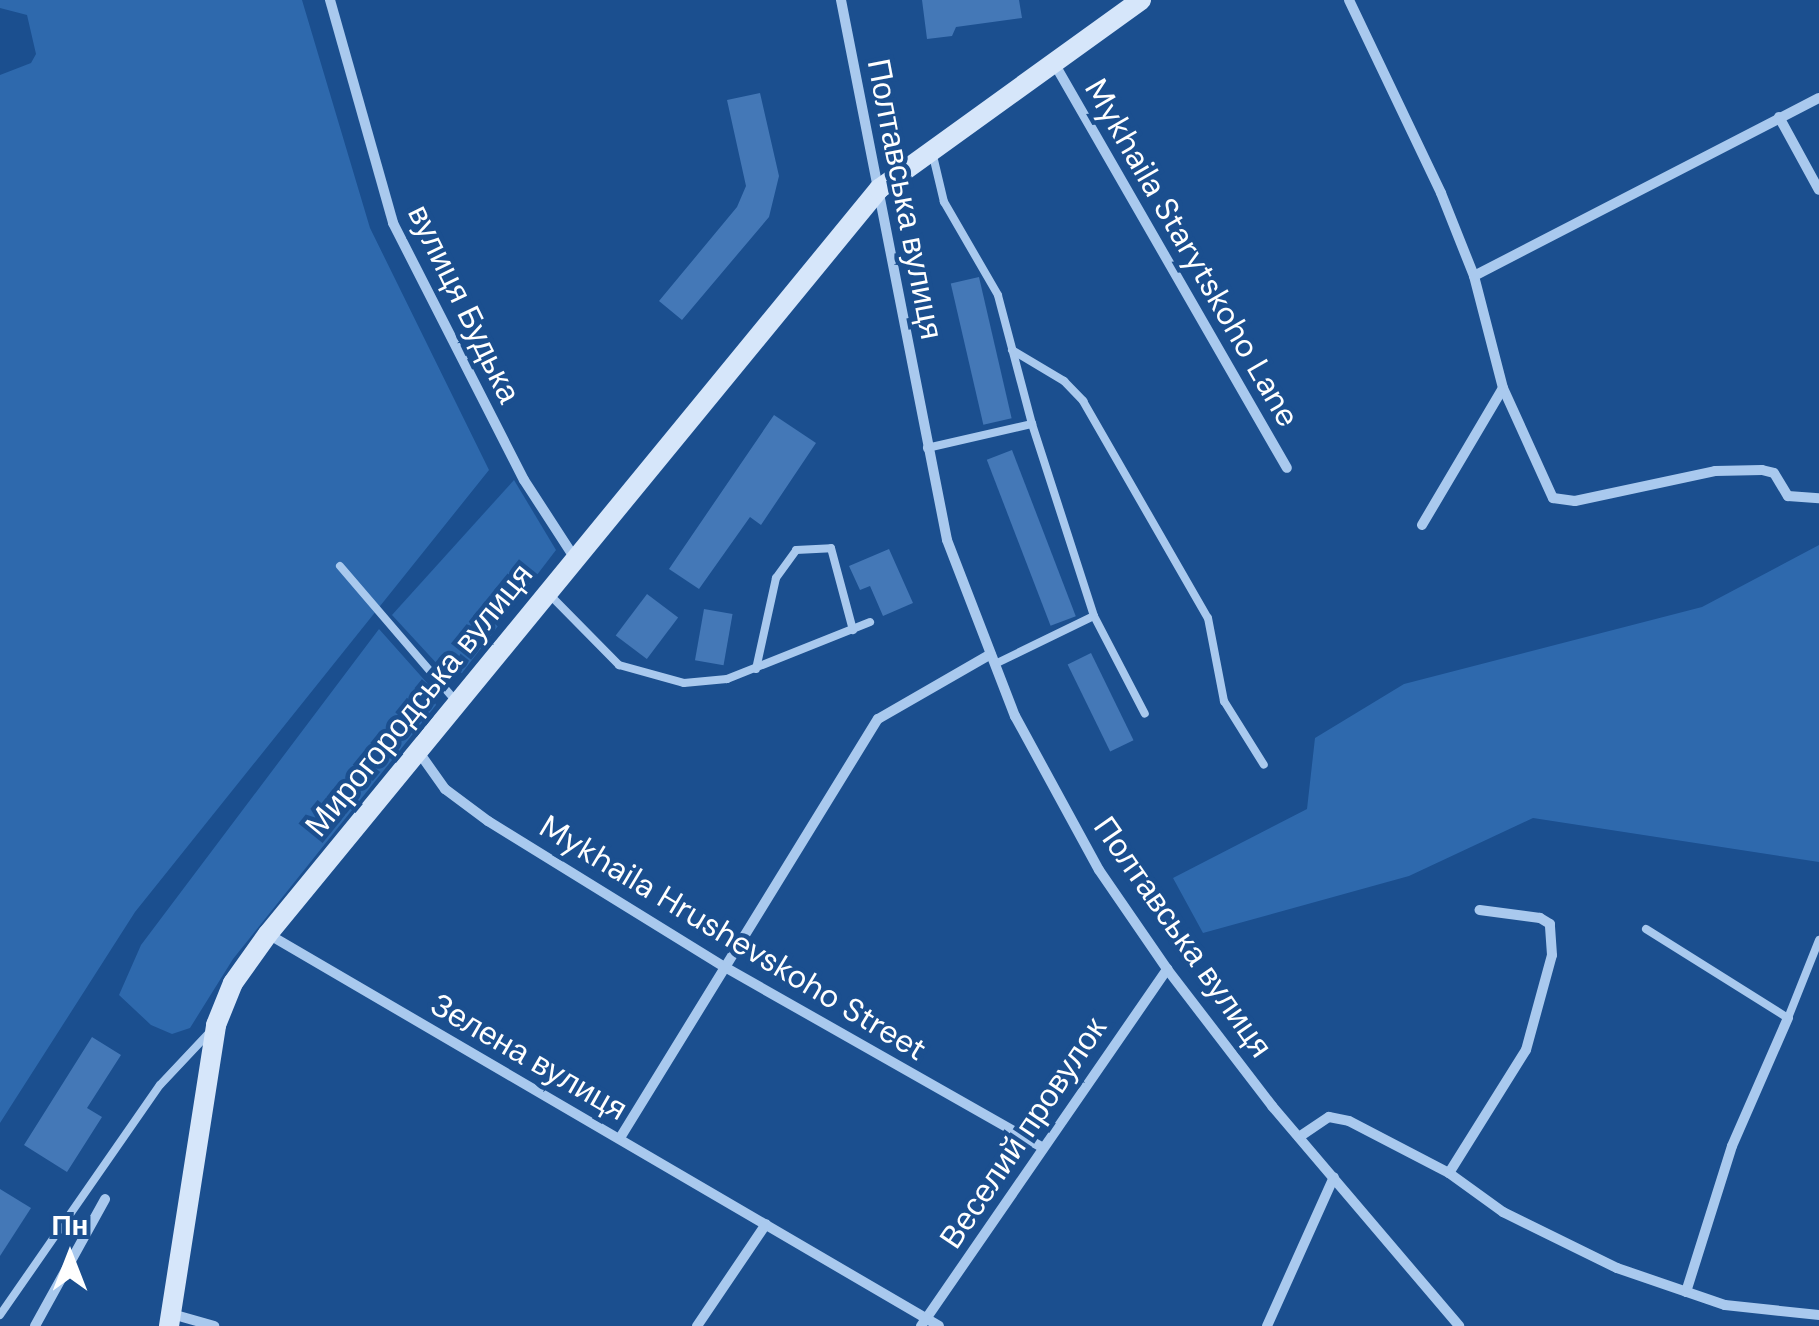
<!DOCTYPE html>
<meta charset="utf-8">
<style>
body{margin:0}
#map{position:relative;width:1819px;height:1326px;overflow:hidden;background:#1b4f8f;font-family:"DM Sans",sans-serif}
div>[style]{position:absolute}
.green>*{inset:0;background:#2e69ad}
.building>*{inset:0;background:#4478b7;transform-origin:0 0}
.lane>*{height:8px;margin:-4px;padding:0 4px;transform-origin:4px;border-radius:4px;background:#a9c9ee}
.street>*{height:10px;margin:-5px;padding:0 5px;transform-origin:5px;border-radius:5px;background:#a9c9ee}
.secondary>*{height:20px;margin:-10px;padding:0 10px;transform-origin:10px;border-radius:10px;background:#d6e6fa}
span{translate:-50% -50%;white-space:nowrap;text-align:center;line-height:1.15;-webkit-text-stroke:9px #1b4f8f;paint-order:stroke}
.street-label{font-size:32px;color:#fff}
.north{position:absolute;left:20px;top:1206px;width:100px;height:100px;-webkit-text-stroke:8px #1b4f8f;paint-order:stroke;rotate:0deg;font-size:28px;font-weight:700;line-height:40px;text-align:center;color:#fff}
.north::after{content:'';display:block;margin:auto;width:35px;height:45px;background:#fff;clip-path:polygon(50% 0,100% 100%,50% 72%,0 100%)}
</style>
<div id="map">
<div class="green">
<div style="clip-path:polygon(0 0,302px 0,370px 228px,489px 470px,135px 912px,0 1123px,0 75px,31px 63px,36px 54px,27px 15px,0 8px)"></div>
<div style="clip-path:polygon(514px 480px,556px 550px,462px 673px,440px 667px,392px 615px)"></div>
<div style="clip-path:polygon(1819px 545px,1819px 862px,1533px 818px,1409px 876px,1203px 933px,1173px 878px,1307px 809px,1315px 738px,1404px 684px,1702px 607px)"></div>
<div style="clip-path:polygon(379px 629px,428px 684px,436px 705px,233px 959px,190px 1028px,172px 1034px,151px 1025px,119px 995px,141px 945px)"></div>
</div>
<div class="building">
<div style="clip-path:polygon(922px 0,1019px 0,1022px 18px,956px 27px,952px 36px,927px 39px)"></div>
<div style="clip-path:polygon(760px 93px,779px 176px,769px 217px,682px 320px,659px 301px,737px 207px,746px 186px,727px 100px)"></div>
<div style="left:979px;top:277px;width:145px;height:29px;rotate:77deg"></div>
<div style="clip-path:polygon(774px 415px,816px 443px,761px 525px,750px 517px,699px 589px,669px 569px)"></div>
<div style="left:1012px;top:450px;width:178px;height:27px;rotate:69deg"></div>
<div style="clip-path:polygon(889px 549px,913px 603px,883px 616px,870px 586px,860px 590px,849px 566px)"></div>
<div style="left:647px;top:594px;width:39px;height:52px;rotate:37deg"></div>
<div style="left:704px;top:609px;width:29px;height:52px;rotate:10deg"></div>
<div style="left:1091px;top:653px;width:97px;height:26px;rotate:64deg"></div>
<div style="clip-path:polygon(92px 1037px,121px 1055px,87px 1108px,102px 1117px,67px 1172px,24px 1145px)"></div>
<div style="clip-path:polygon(0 1189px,31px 1208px,0 1256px)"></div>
</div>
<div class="lane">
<div style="left:1012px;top:350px;width:61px;rotate:30.8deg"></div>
<div style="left:1064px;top:381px;width:28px;rotate:46deg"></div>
<div style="left:1083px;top:401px;width:250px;rotate:60.1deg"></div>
<div style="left:1208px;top:618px;width:85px;rotate:79.1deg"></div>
<div style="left:1224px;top:701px;width:75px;rotate:58deg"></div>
<div style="left:927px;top:448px;width:108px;rotate:-12.9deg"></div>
<div style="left:1032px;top:424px;width:133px;rotate:-104.8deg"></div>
<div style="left:998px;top:295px;width:108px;rotate:-120.1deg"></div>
<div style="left:944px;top:202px;width:47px;rotate:-103.4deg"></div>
<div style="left:340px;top:566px;width:177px;rotate:49.4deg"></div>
<div style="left:549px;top:594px;width:100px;rotate:45.4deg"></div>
<div style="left:619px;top:665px;width:67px;rotate:15.5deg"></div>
<div style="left:684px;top:683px;width:43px;rotate:-5.3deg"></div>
<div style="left:727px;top:679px;width:154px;rotate:-21.7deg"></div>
<div style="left:1094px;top:616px;width:110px;rotate:62.5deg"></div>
<div style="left:995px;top:664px;width:110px;rotate:-25.9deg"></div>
<div style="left:1094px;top:616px;width:202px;rotate:-107.9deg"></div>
<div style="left:756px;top:669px;width:93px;rotate:-77.6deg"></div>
<div style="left:776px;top:578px;width:34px;rotate:-54deg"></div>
<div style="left:796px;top:550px;width:35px;rotate:-3deg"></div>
<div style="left:831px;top:548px;width:85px;rotate:75deg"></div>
<div style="left:1646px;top:929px;width:168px;rotate:32.1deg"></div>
<div style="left:1788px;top:1018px;width:84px;rotate:-68.3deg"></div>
<div style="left:0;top:1315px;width:280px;rotate:-55.2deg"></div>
<div style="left:160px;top:1085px;width:70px;rotate:-46.7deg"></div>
</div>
<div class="street">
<div style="left:330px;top:0;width:232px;rotate:74.2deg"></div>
<div style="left:393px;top:223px;width:288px;rotate:63deg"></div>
<div style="left:524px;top:480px;width:92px;rotate:57deg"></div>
<div style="left:841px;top:0;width:550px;rotate:78.89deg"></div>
<div style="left:947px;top:540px;width:189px;rotate:68.9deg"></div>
<div style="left:1015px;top:716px;width:175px;rotate:61.4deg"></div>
<div style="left:1099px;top:870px;width:120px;rotate:55.5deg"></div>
<div style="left:1167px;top:969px;width:173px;rotate:52.5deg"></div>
<div style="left:1272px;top:1106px;width:289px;rotate:49.6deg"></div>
<div style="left:1349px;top:0;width:214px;rotate:64.5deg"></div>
<div style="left:1441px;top:193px;width:89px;rotate:68.3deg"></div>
<div style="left:1474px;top:276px;width:116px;rotate:75.5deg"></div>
<div style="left:1503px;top:388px;width:121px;rotate:65.6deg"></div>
<div style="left:1553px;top:498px;width:22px;rotate:8deg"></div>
<div style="left:1575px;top:501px;width:143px;rotate:-12.1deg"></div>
<div style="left:1715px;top:471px;width:47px;rotate:-1.2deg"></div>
<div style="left:1762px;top:470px;width:12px;rotate:14deg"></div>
<div style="left:1774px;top:473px;width:27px;rotate:59deg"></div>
<div style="left:1788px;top:496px;width:31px;rotate:4deg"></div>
<div style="left:1054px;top:63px;width:467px;rotate:60.1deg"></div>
<div style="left:1779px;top:117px;width:83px;rotate:61.3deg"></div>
<div style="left:1474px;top:276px;width:388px;rotate:-27.3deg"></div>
<div style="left:1422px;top:525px;width:159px;rotate:-59.4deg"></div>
<div style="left:418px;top:751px;width:47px;rotate:54.6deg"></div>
<div style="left:445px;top:789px;width:54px;rotate:36.7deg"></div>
<div style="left:488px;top:821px;width:276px;rotate:31.7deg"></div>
<div style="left:723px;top:966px;width:368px;rotate:29.6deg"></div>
<div style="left:268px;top:934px;width:777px;rotate:30.29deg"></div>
<div style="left:1299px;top:1137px;width:36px;rotate:-34deg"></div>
<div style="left:1329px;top:1117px;width:20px;rotate:11deg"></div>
<div style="left:1349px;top:1121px;width:113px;rotate:27.5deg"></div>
<div style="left:1449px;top:1173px;width:67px;rotate:35.8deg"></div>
<div style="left:1503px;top:1212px;width:127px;rotate:26.2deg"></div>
<div style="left:1617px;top:1268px;width:114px;rotate:18.9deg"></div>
<div style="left:1725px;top:1305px;width:95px;rotate:6.1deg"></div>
<div style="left:620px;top:1138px;width:492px;rotate:-58.4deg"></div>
<div style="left:878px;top:719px;width:130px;rotate:-29.9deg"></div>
<div style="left:1449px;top:1173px;width:145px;rotate:-58deg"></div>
<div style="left:1526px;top:1050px;width:98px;rotate:-74.7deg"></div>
<div style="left:1552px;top:955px;width:31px;rotate:-94deg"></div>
<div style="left:1550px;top:924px;width:12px;rotate:-149deg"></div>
<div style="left:1540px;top:918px;width:61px;rotate:-172.4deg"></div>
<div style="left:1686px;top:1292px;width:153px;rotate:-72.5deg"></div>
<div style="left:1732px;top:1146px;width:140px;rotate:-66.4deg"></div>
<div style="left:172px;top:1314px;width:44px;rotate:15.9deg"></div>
<div style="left:35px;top:1326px;width:145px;rotate:-61.1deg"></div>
<div style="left:697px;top:1326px;width:123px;rotate:-55.9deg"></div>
<div style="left:921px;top:1326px;width:434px;rotate:-55.4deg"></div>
<div style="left:1267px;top:1326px;width:163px;rotate:-65.8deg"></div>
</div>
<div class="secondary">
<div style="left:169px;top:1326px;width:305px;rotate:-81.1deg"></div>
<div style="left:216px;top:1025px;width:45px;rotate:-68deg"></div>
<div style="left:233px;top:983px;width:60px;rotate:-54.5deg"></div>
<div style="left:268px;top:934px;width:964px;rotate:-50.64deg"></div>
<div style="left:879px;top:189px;width:323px;rotate:-35.8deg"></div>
</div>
<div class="street-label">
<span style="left:905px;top:199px;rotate:79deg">Полтавська вулиця</span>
<span style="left:1192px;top:253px;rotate:60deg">Mykhaila Starytskoho Lane</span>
<span style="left:464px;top:304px;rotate:64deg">вулиця Будька</span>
<span style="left:419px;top:700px;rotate:-51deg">Мирогородська вулиця</span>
<span style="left:1183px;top:937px;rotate:55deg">Полтавська вулиця</span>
<span style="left:733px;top:938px;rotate:31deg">Mykhaila Hrushevskoho Street</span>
<span style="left:529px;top:1057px;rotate:30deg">Зелена вулиця</span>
<span style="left:1023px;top:1133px;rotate:-56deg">Веселий провулок</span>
</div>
<div class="north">Пн</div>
</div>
